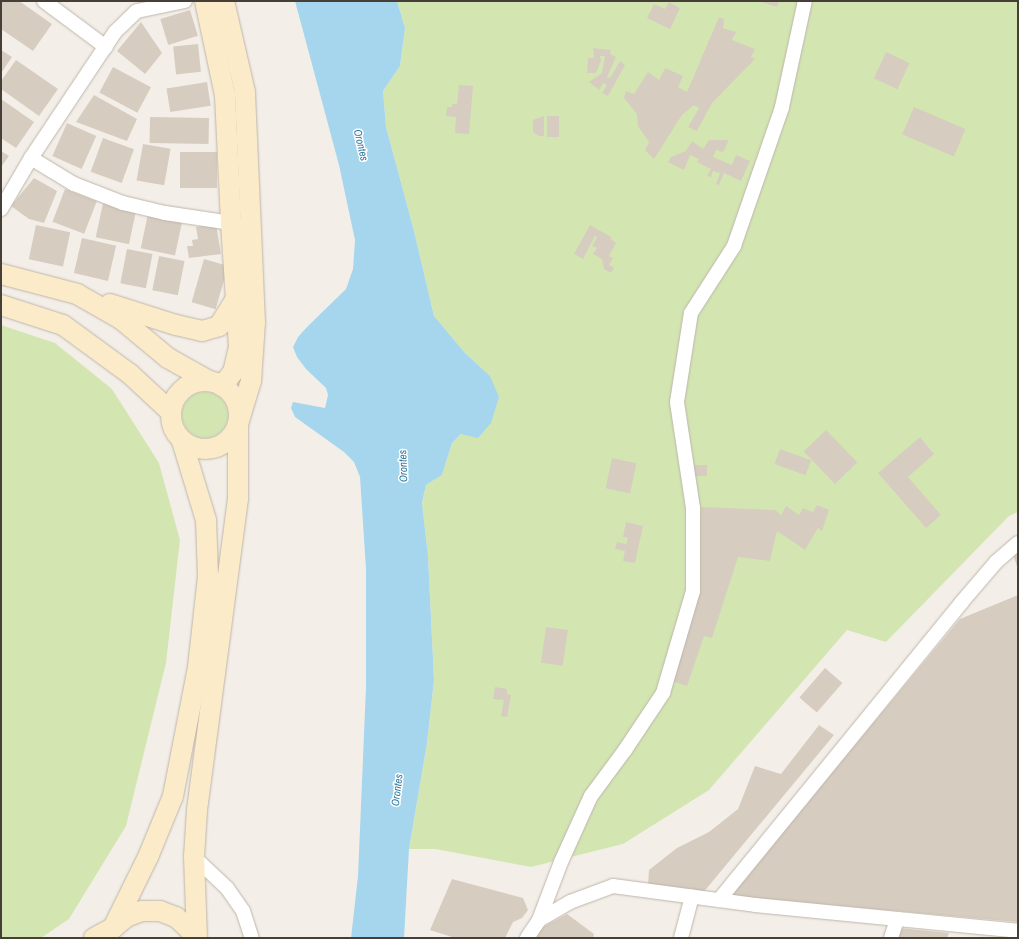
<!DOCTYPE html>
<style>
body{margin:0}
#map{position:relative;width:1019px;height:939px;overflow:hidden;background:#f3efe8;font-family:"Archivo Narrow",sans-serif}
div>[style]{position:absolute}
.green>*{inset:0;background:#d3e6b2}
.round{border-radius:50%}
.water>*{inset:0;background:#a6d6ed}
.building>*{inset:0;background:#d7ccc0;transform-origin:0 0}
.roads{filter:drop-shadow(0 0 1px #beb5aa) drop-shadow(0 0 1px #beb5aa)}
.minor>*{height:14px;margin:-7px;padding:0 7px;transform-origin:7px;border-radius:7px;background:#fff}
.secondary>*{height:20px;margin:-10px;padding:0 10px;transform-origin:10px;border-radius:10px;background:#fcebc8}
.secondary>.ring{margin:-10px;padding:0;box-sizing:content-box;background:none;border:20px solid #fcebc8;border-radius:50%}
span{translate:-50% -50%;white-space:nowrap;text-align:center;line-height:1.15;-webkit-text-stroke:3px #fff;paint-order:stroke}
.water-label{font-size:11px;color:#30789e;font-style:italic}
.frame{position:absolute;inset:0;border:2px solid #463f37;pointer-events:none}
</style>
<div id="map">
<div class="green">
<div style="clip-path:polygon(397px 1px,1018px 1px,1018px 512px,1009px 516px,886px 642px,847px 630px,709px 790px,623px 844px,531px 867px,435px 849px,409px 849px,427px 743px,434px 680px,428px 556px,422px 504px,426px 485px,442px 475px,452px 443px,461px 434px,490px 376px,465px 353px,434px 316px,414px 231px,386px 127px,383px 91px,400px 66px,405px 28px)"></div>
<div style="clip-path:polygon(1px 325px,55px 343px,112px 389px,159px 463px,180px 540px,166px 663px,126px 826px,69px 919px,41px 938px,1px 938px)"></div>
<div class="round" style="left:182px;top:392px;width:46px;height:46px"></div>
</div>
<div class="water">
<div style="clip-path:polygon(295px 1px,397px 1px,405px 28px,400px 66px,383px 91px,386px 127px,414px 231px,434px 316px,465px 353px,490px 376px,499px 397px,491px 423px,478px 438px,461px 434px,452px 443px,442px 475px,426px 485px,422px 503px,428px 556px,434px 680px,427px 743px,409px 849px,404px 938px,351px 938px,358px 876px,366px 687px,366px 569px,360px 477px,354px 462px,344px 452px,295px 417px,291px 408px,293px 402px,325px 408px,328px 395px,326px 388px,306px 369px,297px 357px,293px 347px,298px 337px,307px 327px,346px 289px,353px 269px,355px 240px,339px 165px)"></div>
</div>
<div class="building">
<div style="clip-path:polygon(1px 1px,19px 1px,52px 24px,33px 51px,1px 29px)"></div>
<div style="clip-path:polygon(758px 1px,779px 1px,777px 7px)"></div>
<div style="clip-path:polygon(669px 2px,680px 8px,670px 29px,647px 18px,654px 4px,665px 9px)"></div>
<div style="left:190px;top:10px;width:27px;height:31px;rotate:73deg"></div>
<div style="clip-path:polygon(719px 17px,724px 19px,723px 28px,736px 32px,732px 40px,755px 49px,751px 57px,755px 59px,712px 103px,697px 131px,688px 127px,699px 108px,694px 105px,682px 115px,654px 159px,645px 150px,649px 142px,638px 126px,637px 114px,624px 98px,626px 91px,634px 94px,648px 72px,659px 80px,665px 68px,683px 76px,678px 87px,687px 92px)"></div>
<div style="clip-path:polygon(141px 22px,162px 53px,145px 74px,117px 51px)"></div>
<div style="left:198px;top:44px;width:28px;height:25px;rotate:84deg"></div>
<div style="clip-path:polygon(593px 48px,611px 50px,610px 54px,616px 57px,607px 77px,610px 78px,620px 61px,625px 65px,608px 96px,602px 93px,607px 85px,603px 83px,599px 90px,589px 82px,602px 73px,605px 56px,600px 56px,601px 61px,596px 73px,587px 73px,588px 58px,594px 58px)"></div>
<div style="clip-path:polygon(1px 50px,12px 57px,1px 73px)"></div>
<div style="left:886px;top:52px;width:26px;height:29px;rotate:25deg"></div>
<div style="clip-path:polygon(16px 60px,58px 89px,39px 116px,1px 89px,1px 81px)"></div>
<div style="left:113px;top:67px;width:43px;height:29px;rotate:28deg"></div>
<div style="left:207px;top:82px;width:24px;height:41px;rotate:81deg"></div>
<div style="clip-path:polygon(459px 85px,473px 86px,469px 134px,455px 133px,456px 117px,446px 116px,447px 107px,452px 107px,452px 104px,457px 104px)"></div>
<div style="clip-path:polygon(94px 95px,137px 119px,127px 141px,76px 122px)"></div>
<div style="clip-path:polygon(1px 99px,34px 122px,16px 148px,1px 138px)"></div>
<div style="left:914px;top:107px;width:56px;height:30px;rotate:23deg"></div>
<div style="clip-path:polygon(544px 116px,544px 136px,539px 136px,533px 132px,533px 120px)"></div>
<div style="left:547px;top:116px;width:12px;height:21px"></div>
<div style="left:150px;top:117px;width:59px;height:26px;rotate:1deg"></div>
<div style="left:67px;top:123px;width:32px;height:36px;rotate:24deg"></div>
<div style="left:103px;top:138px;width:33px;height:36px;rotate:20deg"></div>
<div style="clip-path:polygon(709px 140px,729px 140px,723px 152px,716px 150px,713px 157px,732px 165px,736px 155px,750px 161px,741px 181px,724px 173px,719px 185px,716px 184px,720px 173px,713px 171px,711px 177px,707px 176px,711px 169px,697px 162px,699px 159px,690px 155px,684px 170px,668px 162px,671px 157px,686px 151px,692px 141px,703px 149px)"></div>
<div style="left:143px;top:144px;width:28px;height:37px;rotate:10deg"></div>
<div style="clip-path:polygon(1px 151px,9px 156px,1px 167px)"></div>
<div style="left:180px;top:152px;width:37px;height:36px"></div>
<div style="clip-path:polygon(34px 178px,57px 191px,44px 223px,29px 219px,11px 206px)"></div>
<div style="left:65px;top:189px;width:34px;height:35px;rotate:21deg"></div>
<div style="left:103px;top:203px;width:34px;height:35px;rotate:12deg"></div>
<div style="left:148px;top:214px;width:35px;height:35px;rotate:12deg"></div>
<div style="clip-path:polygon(216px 224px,221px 254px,189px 258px,187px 246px,193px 246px,192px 240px,198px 239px,196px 227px)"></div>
<div style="left:36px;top:225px;width:35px;height:35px;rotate:12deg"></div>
<div style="clip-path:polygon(590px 225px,611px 237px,611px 239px,616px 243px,609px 256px,613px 258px,609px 265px,614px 268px,611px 273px,604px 269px,602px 259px,593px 254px,597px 248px,592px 246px,597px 237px,595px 236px,583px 259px,574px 254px)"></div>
<div style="left:82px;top:238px;width:35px;height:36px;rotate:13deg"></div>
<div style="left:127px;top:249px;width:26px;height:35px;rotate:11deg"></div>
<div style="left:159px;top:256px;width:26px;height:35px;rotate:11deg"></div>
<div style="left:204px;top:259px;width:25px;height:45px;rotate:16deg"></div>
<div style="left:826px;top:430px;width:45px;height:31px;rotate:46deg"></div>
<div style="clip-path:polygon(920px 437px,934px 454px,908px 477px,941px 515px,926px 528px,878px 473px)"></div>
<div style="left:780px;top:449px;width:33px;height:16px;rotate:20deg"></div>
<div style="left:612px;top:458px;width:25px;height:31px;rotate:12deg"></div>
<div style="left:694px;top:465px;width:13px;height:11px"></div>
<div style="clip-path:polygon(817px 505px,829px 510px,822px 531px,818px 528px,805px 550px,777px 531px,770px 561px,738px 557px,712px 638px,704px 636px,687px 686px,671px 681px,698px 582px,701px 507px,775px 510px,781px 515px,786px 506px,799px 515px,803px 508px,813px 512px)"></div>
<div style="clip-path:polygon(626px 522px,643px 526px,635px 563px,623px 561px,625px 551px,615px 549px,617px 542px,626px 544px,628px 538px,623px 537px)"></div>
<div style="clip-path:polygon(1018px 548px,1018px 569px,1012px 552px)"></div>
<div style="clip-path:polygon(1018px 595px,1018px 922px,729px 896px,960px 619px)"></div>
<div style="left:546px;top:627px;width:22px;height:36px;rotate:8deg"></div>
<div style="left:825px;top:668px;width:23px;height:39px;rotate:41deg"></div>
<div style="clip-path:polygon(495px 687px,507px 689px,507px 694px,511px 695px,507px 717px,501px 716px,504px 700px,493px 699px)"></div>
<div style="clip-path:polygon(819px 725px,834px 735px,702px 894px,648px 886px,649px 870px,677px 848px,709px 832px,738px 809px,755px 766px,781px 774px)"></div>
<div style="clip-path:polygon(452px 879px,523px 898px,528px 910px,522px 918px,513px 922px,505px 938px,455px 938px,430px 930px)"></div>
<div style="clip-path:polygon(567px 914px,594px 934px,593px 938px,534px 938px,543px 927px)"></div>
<div style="clip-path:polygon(898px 928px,949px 933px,947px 938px,895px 938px)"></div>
</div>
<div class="roads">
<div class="minor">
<div style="left:44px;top:1px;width:77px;rotate:36.6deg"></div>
<div style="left:31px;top:158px;width:50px;rotate:31.2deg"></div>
<div style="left:74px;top:184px;width:53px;rotate:21.2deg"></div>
<div style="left:123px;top:203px;width:43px;rotate:13.4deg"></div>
<div style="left:165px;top:213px;width:67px;rotate:8.6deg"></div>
<div style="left:1px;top:209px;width:59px;rotate:-59.5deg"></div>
<div style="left:31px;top:158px;width:151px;rotate:-56.3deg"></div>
<div style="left:115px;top:32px;width:30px;rotate:-44deg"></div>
<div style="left:137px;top:11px;width:49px;rotate:-11.8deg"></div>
<div style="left:194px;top:857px;width:45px;rotate:43.2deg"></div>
<div style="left:227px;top:888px;width:28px;rotate:55deg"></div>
<div style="left:243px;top:911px;width:28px;rotate:72deg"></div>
<div style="left:719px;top:900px;width:383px;rotate:-50.8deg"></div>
<div style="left:961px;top:603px;width:54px;rotate:-49.5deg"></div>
<div style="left:996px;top:562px;width:29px;rotate:-41deg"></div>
<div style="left:539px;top:920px;width:62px;rotate:-69.2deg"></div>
<div style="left:561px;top:862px;width:72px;rotate:-65.6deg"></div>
<div style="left:591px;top:796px;width:57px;rotate:-53.5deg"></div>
<div style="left:625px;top:750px;width:69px;rotate:-56.3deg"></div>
<div style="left:663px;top:693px;width:106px;rotate:-73.6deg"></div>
<div style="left:693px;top:591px;width:83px;rotate:-90deg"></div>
<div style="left:693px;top:508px;width:107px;rotate:-98.6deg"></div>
<div style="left:677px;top:402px;width:90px;rotate:-81.1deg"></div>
<div style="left:691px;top:313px;width:80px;rotate:-57.3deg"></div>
<div style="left:734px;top:246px;width:147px;rotate:-70.9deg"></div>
<div style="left:782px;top:107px;width:108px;rotate:-77.8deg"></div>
<div style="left:527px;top:938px;width:22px;rotate:-56deg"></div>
<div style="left:539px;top:920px;width:36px;rotate:-30deg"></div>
<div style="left:570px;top:902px;width:46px;rotate:-20.4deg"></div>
<div style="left:613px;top:886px;width:143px;rotate:7.6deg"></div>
<div style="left:755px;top:905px;width:264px;rotate:5.6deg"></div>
<div style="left:681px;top:938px;width:43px;rotate:-75.3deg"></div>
<div style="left:891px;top:938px;width:20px;rotate:-72deg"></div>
</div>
<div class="secondary">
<div style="left:205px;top:1px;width:96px;rotate:78deg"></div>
<div style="left:225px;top:95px;width:128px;rotate:87.3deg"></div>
<div style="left:231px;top:223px;width:124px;rotate:86.3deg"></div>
<div style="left:239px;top:347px;width:26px;rotate:103deg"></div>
<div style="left:233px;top:372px;width:18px;rotate:128deg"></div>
<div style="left:1px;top:274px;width:79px;rotate:14.7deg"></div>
<div style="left:77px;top:294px;width:51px;rotate:29.6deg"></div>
<div style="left:121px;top:319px;width:61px;rotate:39.7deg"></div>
<div style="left:168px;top:358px;width:47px;rotate:29.3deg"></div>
<div style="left:110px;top:304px;width:69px;rotate:17.7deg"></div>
<div style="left:176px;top:325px;width:27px;rotate:13deg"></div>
<div style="left:202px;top:331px;width:18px;rotate:-16deg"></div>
<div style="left:219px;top:326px;width:32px;rotate:-58deg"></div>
<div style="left:1px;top:305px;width:65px;rotate:17.9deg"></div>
<div style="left:63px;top:325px;width:83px;rotate:36.2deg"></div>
<div style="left:130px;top:374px;width:56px;rotate:42.8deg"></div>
<div class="ring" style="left:171px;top:381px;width:48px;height:48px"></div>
<div style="left:113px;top:928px;width:17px;rotate:-40deg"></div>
<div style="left:126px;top:917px;width:17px;rotate:-21deg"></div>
<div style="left:142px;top:911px;width:18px"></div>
<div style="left:160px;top:911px;width:17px;rotate:21deg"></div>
<div style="left:176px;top:917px;width:18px;rotate:43deg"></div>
<div style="left:189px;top:929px;width:10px;rotate:61deg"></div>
<div style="left:94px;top:938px;width:21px;rotate:-28deg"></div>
<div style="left:113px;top:928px;width:79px;rotate:-63.8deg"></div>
<div style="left:148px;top:857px;width:66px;rotate:-67.7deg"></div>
<div style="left:173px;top:796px;width:131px;rotate:-79deg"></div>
<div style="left:198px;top:667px;width:92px;rotate:-83.7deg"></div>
<div style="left:208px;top:576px;width:56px;rotate:-92deg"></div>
<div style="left:206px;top:520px;width:83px;rotate:-106.9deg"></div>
<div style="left:197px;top:938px;width:81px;rotate:-92.1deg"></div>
<div style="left:194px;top:857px;width:47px;rotate:-86.3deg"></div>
<div style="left:197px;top:810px;width:314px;rotate:-82.5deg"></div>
<div style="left:238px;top:499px;width:75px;rotate:-90deg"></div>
<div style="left:238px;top:424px;width:45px;rotate:-73.2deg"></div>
<div style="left:251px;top:381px;width:58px;rotate:-86.1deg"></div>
<div style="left:255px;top:323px;width:231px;rotate:-92.5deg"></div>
<div style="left:245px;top:92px;width:93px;rotate:-103deg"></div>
</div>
</div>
<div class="water-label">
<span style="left:361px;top:145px;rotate:77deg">Orontes</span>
<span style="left:403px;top:466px;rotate:-92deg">Orontes</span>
<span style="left:397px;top:790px;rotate:-83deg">Orontes</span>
</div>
<div class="frame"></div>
</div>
